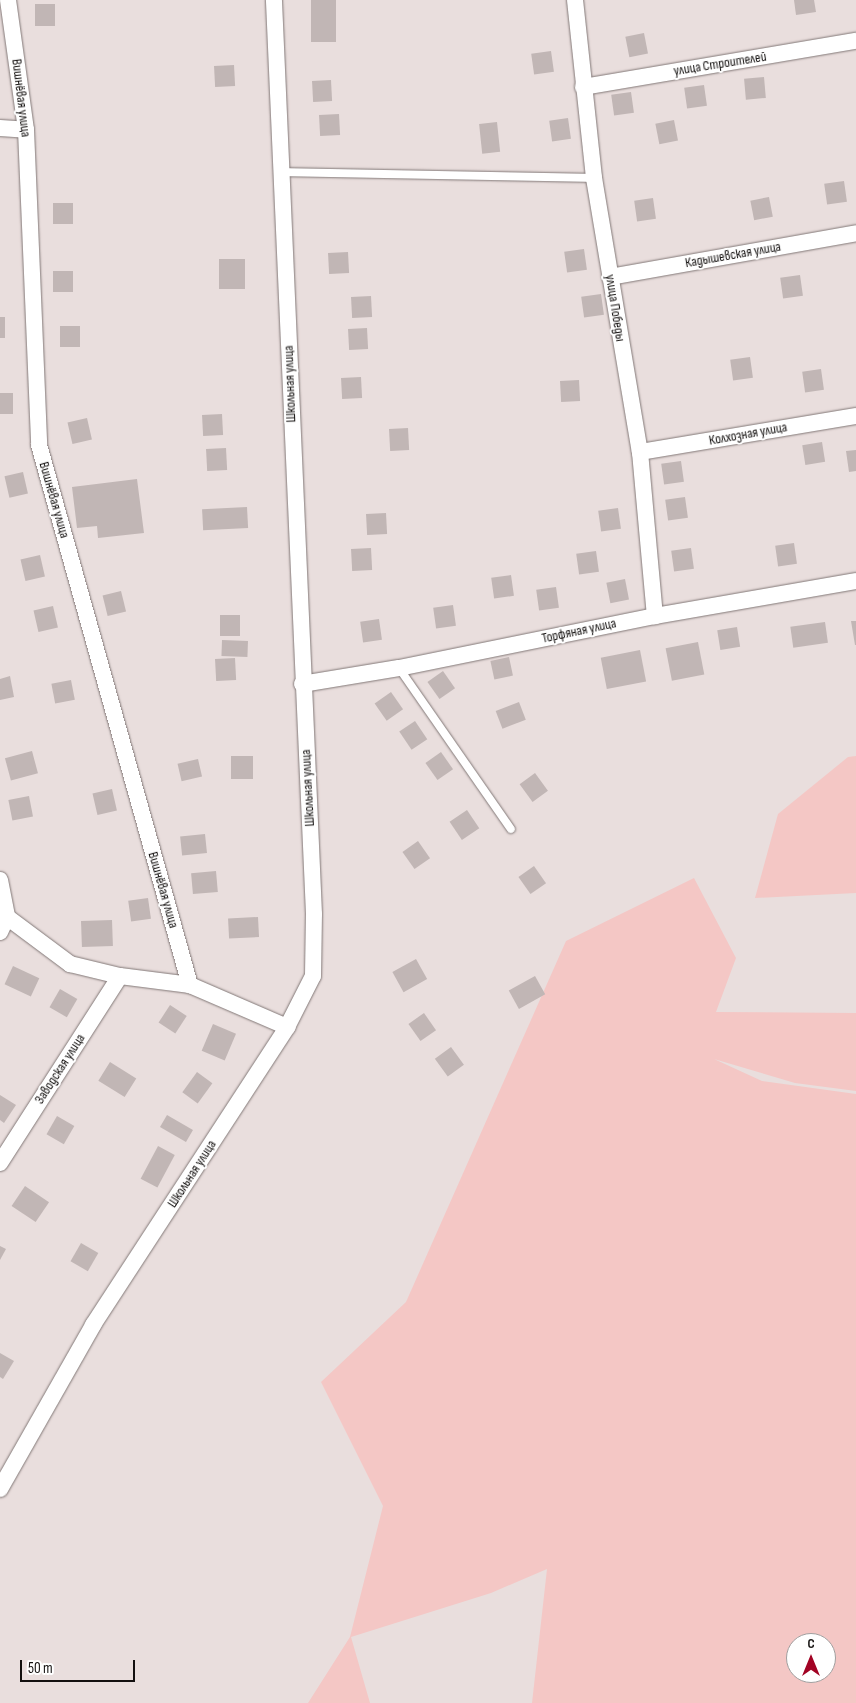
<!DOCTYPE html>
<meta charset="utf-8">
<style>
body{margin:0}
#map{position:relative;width:856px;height:1703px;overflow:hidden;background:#e9dedd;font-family:"Sofia Sans Condensed",sans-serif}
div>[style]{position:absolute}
.green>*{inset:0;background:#f4c7c5}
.building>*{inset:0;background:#c1b6b5;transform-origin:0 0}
.roads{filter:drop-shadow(0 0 1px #827877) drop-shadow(0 0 1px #827877)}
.lane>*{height:8px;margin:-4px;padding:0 4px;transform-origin:4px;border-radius:4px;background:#fff}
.street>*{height:16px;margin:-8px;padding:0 8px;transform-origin:8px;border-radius:8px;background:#fff}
span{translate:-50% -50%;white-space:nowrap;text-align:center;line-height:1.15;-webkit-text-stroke:4px #fff;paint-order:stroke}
.street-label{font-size:14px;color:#13100f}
.north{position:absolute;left:786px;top:1633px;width:50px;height:50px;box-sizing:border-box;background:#fff;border:1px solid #a19f9f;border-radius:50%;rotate:0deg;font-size:14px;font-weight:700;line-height:20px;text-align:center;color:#13100f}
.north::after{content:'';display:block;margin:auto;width:18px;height:22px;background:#a20324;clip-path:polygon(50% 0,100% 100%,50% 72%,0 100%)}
.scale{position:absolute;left:20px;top:1660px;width:115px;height:22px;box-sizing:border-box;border:2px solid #13100f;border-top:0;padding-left:6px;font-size:15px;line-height:18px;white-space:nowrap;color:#13100f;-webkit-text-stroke:4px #fff;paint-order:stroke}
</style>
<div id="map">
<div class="green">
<div style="clip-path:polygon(856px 756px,856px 893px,755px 898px,778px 814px,848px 757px)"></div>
<div style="clip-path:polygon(evenodd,694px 878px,736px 958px,716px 1012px,856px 1013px,856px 1091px,795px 1083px,714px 1059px,762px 1081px,856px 1094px,856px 1703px,532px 1703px,547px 1569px,491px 1593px,351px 1637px,370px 1703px,308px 1703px,350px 1637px,383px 1506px,321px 1382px,406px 1302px,566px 941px,694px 878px,796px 1643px,826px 1643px,826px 1673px,796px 1673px,796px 1643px)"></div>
</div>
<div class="building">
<div style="left:311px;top:0;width:25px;height:42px"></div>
<div style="clip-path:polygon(794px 0,814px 0,816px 12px,796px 15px)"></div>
<div style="left:55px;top:4px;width:22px;height:20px;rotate:90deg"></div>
<div style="left:644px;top:33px;width:21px;height:19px;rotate:79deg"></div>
<div style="left:551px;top:51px;width:21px;height:20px;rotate:82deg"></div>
<div style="left:234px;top:65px;width:21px;height:20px;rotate:87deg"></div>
<div style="left:764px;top:77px;width:21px;height:20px;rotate:85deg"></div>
<div style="left:331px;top:80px;width:21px;height:19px;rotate:87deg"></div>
<div style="left:704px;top:85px;width:21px;height:20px;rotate:82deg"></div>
<div style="left:631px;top:92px;width:21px;height:20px;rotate:82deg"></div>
<div style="left:339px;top:114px;width:21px;height:20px;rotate:87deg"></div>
<div style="left:568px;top:118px;width:21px;height:19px;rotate:82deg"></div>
<div style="left:674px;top:120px;width:21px;height:19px;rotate:79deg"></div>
<div style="left:497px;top:122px;width:30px;height:18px;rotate:84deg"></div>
<div style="left:844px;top:181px;width:21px;height:20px;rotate:82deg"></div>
<div style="left:769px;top:197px;width:20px;height:19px;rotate:79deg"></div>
<div style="left:653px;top:198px;width:21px;height:19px;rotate:82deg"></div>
<div style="left:73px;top:203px;width:21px;height:20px;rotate:90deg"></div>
<div style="left:584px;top:249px;width:21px;height:20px;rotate:82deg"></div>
<div style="left:348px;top:252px;width:21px;height:20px;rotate:87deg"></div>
<div style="left:245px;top:259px;width:30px;height:26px;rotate:90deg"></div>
<div style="left:53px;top:271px;width:20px;height:21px"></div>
<div style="left:800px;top:275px;width:21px;height:20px;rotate:82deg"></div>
<div style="left:601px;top:294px;width:21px;height:20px;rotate:82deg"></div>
<div style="left:371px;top:296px;width:21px;height:20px;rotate:87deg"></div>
<div style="left:0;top:317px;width:5px;height:21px"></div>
<div style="left:80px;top:326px;width:21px;height:20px;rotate:90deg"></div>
<div style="left:367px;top:328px;width:21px;height:19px;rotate:87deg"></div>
<div style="left:750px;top:357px;width:21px;height:20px;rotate:82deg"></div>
<div style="left:821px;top:369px;width:21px;height:19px;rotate:82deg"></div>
<div style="left:361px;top:377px;width:21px;height:20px;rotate:87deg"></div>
<div style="left:579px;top:380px;width:21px;height:19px;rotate:87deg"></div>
<div style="left:13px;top:393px;width:21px;height:13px;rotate:90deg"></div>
<div style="left:222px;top:414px;width:21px;height:20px;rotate:87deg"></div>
<div style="left:87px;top:418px;width:22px;height:20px;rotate:77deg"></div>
<div style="left:408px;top:428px;width:22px;height:19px;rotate:87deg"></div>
<div style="left:822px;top:442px;width:20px;height:20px;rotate:81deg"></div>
<div style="left:226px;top:448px;width:22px;height:20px;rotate:87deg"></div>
<div style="clip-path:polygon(856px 450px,856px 471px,849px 472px,846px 451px)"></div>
<div style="left:681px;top:461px;width:21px;height:20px;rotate:82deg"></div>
<div style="left:23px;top:472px;width:22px;height:19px;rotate:77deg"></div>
<div style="clip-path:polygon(137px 479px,144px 533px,98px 538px,97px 526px,77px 528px,72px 487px)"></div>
<div style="left:685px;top:497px;width:21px;height:20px;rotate:82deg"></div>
<div style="left:247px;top:507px;width:21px;height:45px;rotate:87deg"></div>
<div style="left:618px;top:508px;width:21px;height:20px;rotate:82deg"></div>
<div style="left:386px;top:513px;width:21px;height:20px;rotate:87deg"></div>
<div style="left:794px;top:543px;width:21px;height:19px;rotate:82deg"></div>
<div style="left:371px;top:548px;width:22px;height:20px;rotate:87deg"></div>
<div style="left:691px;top:548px;width:21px;height:20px;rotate:82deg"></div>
<div style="left:596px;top:551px;width:21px;height:20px;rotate:82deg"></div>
<div style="left:40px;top:555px;width:22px;height:20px;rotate:77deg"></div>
<div style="left:511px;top:575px;width:21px;height:20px;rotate:82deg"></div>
<div style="left:625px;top:579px;width:21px;height:19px;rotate:79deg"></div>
<div style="left:556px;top:587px;width:21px;height:20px;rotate:82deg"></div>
<div style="left:121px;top:591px;width:21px;height:19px;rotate:76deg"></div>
<div style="left:453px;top:605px;width:21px;height:20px;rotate:82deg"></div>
<div style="left:53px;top:606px;width:22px;height:20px;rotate:77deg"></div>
<div style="left:220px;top:615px;width:20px;height:21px"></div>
<div style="left:379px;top:619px;width:21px;height:19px;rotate:82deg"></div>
<div style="clip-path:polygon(851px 621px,856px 621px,856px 645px,855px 645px)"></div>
<div style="left:825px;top:622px;width:21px;height:35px;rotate:82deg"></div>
<div style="left:737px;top:627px;width:20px;height:20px;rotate:81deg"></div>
<div style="left:222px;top:640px;width:26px;height:16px;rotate:2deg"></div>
<div style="left:698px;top:642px;width:33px;height:33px;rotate:79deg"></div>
<div style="left:640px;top:650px;width:32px;height:40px;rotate:79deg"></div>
<div style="left:509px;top:657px;width:19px;height:19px;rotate:78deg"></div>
<div style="left:235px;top:658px;width:22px;height:20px;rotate:87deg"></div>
<div style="left:443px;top:671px;width:21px;height:19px;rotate:55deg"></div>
<div style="clip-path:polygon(10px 676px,14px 697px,0 700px,0 679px)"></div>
<div style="left:71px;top:680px;width:20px;height:20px;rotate:79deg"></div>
<div style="left:391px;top:692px;width:21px;height:20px;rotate:55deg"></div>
<div style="left:519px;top:702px;width:19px;height:25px;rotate:69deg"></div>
<div style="left:415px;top:721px;width:22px;height:19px;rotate:56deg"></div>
<div style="left:32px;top:751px;width:23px;height:28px;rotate:75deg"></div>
<div style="left:441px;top:752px;width:21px;height:19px;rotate:55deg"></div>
<div style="left:231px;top:756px;width:22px;height:23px"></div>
<div style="left:198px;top:759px;width:18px;height:21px;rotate:77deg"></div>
<div style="left:535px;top:773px;width:22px;height:19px;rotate:54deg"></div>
<div style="left:112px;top:789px;width:22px;height:20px;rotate:77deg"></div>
<div style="left:29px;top:796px;width:21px;height:21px;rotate:79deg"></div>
<div style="left:467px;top:810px;width:22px;height:21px;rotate:56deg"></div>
<div style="left:205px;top:834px;width:19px;height:25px;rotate:84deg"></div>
<div style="left:418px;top:841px;width:21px;height:19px;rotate:55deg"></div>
<div style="left:534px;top:866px;width:21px;height:19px;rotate:55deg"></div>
<div style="left:216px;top:871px;width:21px;height:25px;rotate:85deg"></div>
<div style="left:148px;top:898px;width:21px;height:20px;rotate:82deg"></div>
<div style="left:258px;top:917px;width:20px;height:30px;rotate:87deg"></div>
<div style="left:112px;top:920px;width:26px;height:31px;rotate:88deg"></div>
<div style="left:416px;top:959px;width:23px;height:27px;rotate:61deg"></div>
<div style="left:13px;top:966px;width:29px;height:20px;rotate:25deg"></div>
<div style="left:535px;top:976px;width:21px;height:30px;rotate:61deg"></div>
<div style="left:60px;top:989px;width:20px;height:21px;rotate:30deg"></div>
<div style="left:170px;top:1005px;width:20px;height:21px;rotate:33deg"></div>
<div style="left:424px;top:1013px;width:21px;height:19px;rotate:55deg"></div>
<div style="left:213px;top:1024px;width:25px;height:29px;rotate:23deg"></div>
<div style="left:451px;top:1047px;width:22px;height:20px;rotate:54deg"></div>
<div style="left:110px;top:1062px;width:31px;height:22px;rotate:32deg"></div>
<div style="left:197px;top:1072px;width:19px;height:25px;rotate:36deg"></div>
<div style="clip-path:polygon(0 1095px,16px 1105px,4px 1123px,0 1120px)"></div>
<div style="left:167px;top:1115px;width:30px;height:14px;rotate:30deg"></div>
<div style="left:57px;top:1116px;width:20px;height:21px;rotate:30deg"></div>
<div style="left:158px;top:1146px;width:19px;height:37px;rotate:28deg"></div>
<div style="left:25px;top:1186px;width:29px;height:24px;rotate:34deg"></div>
<div style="left:81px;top:1243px;width:20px;height:21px;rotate:30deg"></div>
<div style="clip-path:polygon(0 1246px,6px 1249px,0 1260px)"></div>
<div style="clip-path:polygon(0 1353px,14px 1361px,3px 1379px,0 1377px)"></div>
</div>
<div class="roads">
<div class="lane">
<div style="left:281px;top:172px;width:313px;rotate:1.1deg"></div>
<div style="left:399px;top:668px;width:196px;rotate:55.2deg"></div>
</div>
<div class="street">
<div style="left:8px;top:0;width:131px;rotate:82.1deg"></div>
<div style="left:26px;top:130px;width:315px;rotate:87.6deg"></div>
<div style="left:39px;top:445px;width:561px;rotate:74.38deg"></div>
<div style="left:575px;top:0;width:179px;rotate:83.9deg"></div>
<div style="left:594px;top:178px;width:278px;rotate:80.5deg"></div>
<div style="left:640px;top:452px;width:165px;rotate:84.8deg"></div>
<div style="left:583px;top:87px;width:277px;rotate:-9.6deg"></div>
<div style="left:0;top:128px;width:26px;rotate:4deg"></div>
<div style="left:610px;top:277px;width:250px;rotate:-10.1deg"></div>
<div style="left:640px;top:452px;width:219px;rotate:-9.5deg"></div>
<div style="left:302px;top:684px;width:98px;rotate:-9.4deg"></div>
<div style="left:399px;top:668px;width:261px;rotate:-11.5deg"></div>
<div style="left:655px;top:616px;width:204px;rotate:-9.9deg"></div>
<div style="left:0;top:880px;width:38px;rotate:79deg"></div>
<div style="left:7px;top:917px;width:79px;rotate:36.7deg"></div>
<div style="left:70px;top:964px;width:51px;rotate:13.5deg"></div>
<div style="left:120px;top:976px;width:71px;rotate:7.3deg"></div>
<div style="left:190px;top:985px;width:106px;rotate:23.4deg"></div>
<div style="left:0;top:932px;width:17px;rotate:-65deg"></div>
<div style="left:0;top:1163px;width:222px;rotate:-57.3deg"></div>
<div style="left:0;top:1489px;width:189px;rotate:-60.4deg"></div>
<div style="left:93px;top:1325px;width:356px;rotate:-56.9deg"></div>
<div style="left:287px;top:1027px;width:57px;rotate:-63deg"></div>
<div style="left:313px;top:976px;width:62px;rotate:-89.1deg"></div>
<div style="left:314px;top:914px;width:915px;rotate:-92.51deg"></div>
</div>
</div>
<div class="street-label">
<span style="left:720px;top:64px;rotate:-9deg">улица Строителей</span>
<span style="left:21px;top:98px;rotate:83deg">Вишнёвая улица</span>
<span style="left:733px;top:255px;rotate:-10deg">Кадышевская улица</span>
<span style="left:615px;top:308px;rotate:81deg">улица Победы</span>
<span style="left:290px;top:384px;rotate:-92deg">Школьная улица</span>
<span style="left:748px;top:434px;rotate:-10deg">Колхозная улица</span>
<span style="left:54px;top:500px;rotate:74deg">Вишнёвая улица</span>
<span style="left:579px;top:631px;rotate:-12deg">Торфяная улица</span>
<span style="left:308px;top:788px;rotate:-93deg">Школьная улица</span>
<span style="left:163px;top:890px;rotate:74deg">Вишнёвая улица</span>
<span style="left:60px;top:1069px;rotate:-57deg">Заводская улица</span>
<span style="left:192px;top:1174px;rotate:-57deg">Школьная улица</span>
</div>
<div class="north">С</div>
<div class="scale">50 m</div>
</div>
